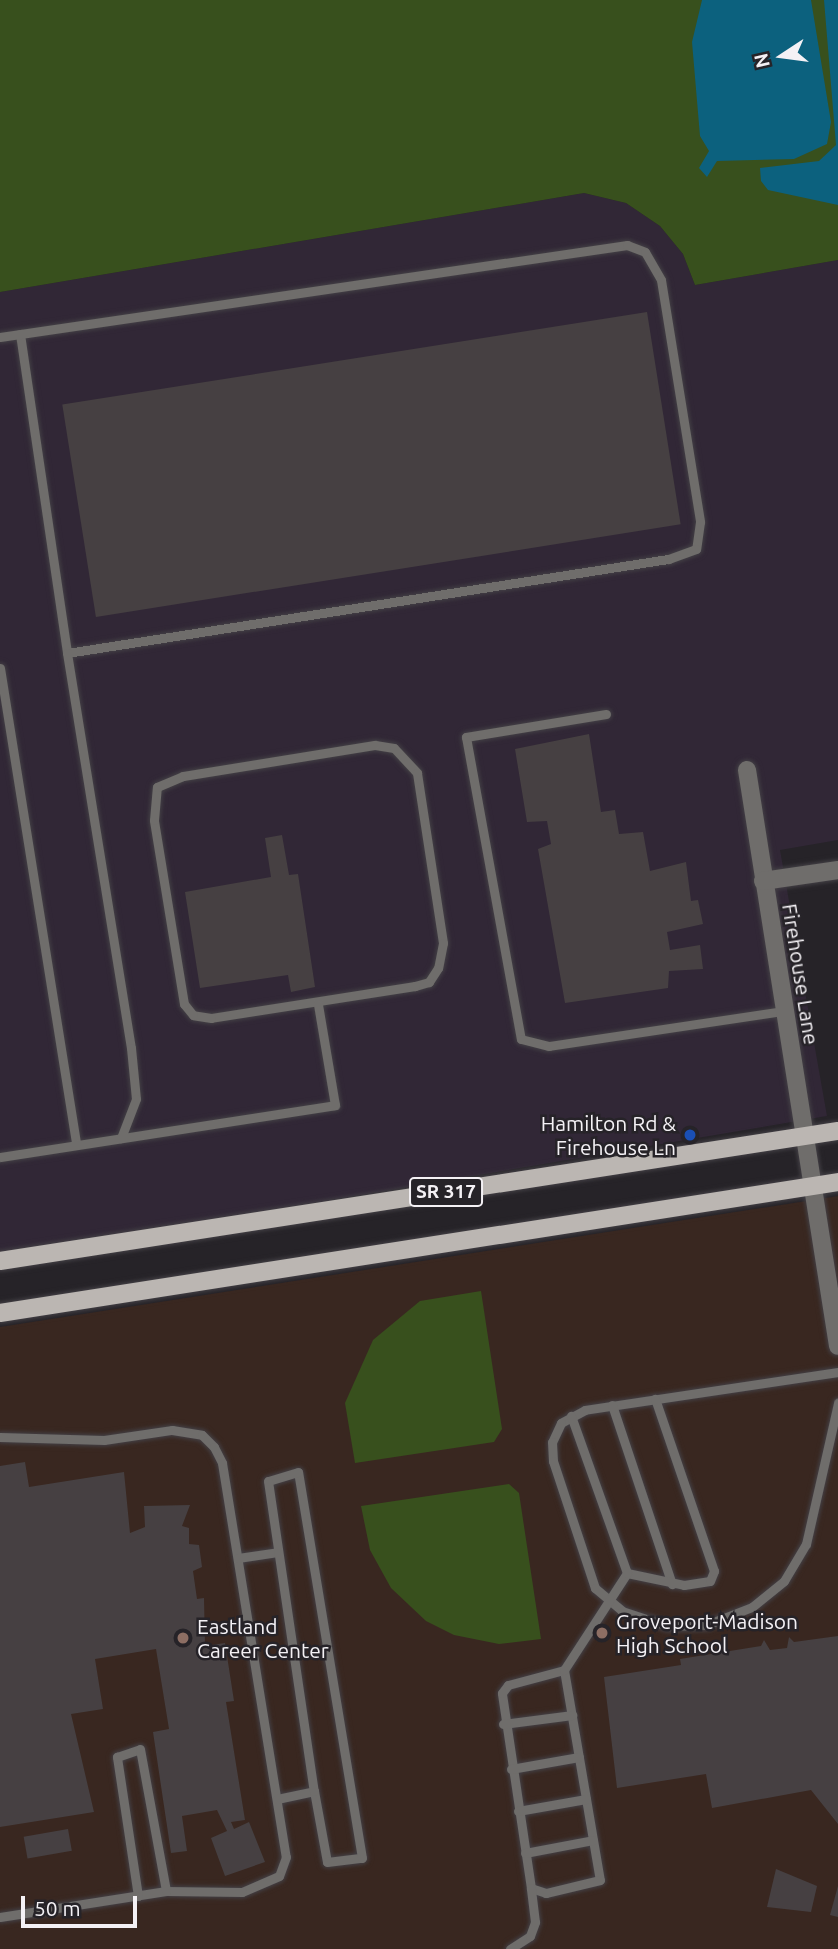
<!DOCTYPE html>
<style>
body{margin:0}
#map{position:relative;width:838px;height:1949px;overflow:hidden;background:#262328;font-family:Ubuntu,sans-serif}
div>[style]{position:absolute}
.industrial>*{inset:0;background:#312736}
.education>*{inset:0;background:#392720}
.green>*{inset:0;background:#38501d}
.water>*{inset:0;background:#0c617e}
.building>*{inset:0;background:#464042;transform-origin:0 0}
.roads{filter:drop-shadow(0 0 2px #434045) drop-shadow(0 0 2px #434045)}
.lane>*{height:9px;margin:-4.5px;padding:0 4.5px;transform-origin:4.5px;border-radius:4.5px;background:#6f6d6b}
.street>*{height:18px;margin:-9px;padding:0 9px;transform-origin:9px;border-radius:9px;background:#6f6d6b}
.primary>*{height:18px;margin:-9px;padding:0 9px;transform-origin:9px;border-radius:9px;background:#bbb6b2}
.dots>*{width:19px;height:19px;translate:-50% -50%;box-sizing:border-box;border:4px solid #262328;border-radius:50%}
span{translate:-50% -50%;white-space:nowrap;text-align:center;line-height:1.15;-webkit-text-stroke:5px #262328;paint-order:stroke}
.shield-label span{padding:2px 5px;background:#262328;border:2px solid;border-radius:5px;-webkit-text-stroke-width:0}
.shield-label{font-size:19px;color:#f4f1f5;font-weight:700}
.street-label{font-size:21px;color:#f4f1f5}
.poi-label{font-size:21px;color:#f4f1f5}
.right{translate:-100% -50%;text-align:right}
.left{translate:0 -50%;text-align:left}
.north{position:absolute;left:747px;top:21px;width:70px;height:70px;-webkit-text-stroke:5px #262328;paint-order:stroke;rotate:257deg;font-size:19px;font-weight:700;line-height:28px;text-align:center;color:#f4f1f5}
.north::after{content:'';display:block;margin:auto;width:24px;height:32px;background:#f4f1f5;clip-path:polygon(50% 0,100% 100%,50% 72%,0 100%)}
.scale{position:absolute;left:21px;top:1896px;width:116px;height:32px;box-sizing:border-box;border:4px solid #f4f1f5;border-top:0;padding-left:9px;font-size:21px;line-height:24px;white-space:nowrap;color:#f4f1f5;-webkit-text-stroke:5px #262328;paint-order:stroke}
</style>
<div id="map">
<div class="industrial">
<div style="clip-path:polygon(584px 193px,626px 203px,660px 226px,683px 254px,695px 285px,838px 260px,838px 840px,780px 850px,827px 1116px,0 1256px,0 292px)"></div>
</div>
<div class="education">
<div style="clip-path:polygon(838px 1196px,838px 1949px,0 1949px,0 1327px)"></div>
</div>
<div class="green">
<div style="clip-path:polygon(0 0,838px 0,838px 260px,695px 285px,683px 254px,660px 226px,626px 203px,584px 193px,0 292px)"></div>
<div style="clip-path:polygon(481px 1291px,502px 1429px,494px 1442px,355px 1463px,345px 1403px,373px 1340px,420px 1301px)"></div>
<div style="clip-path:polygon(509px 1484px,519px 1493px,541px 1639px,499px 1644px,454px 1635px,426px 1621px,391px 1588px,370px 1550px,361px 1506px)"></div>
</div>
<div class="water">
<div style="clip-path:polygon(702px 0,811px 0,831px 122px,827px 144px,794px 159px,717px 161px,707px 177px,699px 168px,709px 151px,700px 136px,692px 42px)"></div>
<div style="clip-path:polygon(824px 0,838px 0,838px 205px,768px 190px,761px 181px,760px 168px,819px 161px,836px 145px)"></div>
</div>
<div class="building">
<div style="left:647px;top:312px;width:215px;height:592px;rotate:81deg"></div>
<div style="clip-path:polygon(589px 734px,601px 812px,615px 810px,619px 834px,643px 832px,650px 871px,686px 862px,691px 901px,698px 900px,703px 924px,667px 932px,670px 950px,700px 945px,703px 969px,669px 971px,668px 988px,565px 1003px,538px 849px,551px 844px,547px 821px,527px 822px,515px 749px)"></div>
<div style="clip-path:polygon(282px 835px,289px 875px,298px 874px,315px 987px,291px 992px,288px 975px,200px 988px,185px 892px,271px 877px,265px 838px)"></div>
<div style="clip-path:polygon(25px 1462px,29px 1487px,124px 1472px,130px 1533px,145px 1527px,144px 1506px,190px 1505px,182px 1526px,189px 1528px,189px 1544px,199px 1545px,202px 1567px,193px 1571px,197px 1599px,204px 1598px,205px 1646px,225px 1643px,234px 1701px,226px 1702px,245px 1820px,231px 1822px,234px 1829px,249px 1822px,265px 1862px,225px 1876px,211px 1838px,227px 1831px,217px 1810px,182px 1816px,187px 1851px,171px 1853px,153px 1732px,169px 1729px,156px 1649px,95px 1659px,103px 1709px,71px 1714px,94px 1812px,0 1827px,0 1466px)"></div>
<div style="clip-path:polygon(838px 1636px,838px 1824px,811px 1790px,712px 1808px,706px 1774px,617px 1788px,604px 1677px,681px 1665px,680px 1659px,761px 1646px,764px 1640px,770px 1650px,787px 1648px,789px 1637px,794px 1642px)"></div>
<div style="left:68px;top:1829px;width:22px;height:45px;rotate:80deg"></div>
<div style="clip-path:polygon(776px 1869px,817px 1886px,811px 1912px,767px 1907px)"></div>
<div style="clip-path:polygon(838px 1886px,838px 1917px,830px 1915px)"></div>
</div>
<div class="roads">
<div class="lane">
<div style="left:20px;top:334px;width:322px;rotate:81.6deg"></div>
<div style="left:0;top:337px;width:634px;rotate:-8.35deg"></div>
<div style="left:627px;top:245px;width:19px;rotate:21deg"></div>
<div style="left:645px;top:252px;width:32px;rotate:60deg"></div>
<div style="left:661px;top:280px;width:245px;rotate:80.8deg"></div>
<div style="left:700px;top:522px;width:27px;rotate:98deg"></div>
<div style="left:696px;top:549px;width:30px;rotate:160deg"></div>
<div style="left:668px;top:559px;width:608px;rotate:171.11deg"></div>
<div style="left:67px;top:653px;width:400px;rotate:80.8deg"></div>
<div style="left:131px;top:1048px;width:51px;rotate:84.4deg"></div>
<div style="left:136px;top:1099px;width:42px;rotate:111deg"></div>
<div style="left:0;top:668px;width:483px;rotate:80.9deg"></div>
<div style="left:606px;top:714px;width:142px;rotate:170.7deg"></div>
<div style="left:466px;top:737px;width:307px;rotate:79.7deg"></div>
<div style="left:521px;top:1039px;width:29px;rotate:14deg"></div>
<div style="left:549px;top:1046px;width:238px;rotate:-8.5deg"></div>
<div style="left:375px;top:745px;width:19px;rotate:9deg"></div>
<div style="left:394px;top:748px;width:34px;rotate:47deg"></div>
<div style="left:417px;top:773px;width:172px;rotate:81.3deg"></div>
<div style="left:443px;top:943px;width:25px;rotate:101deg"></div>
<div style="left:438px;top:968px;width:17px;rotate:123deg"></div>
<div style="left:429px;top:982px;width:15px;rotate:164deg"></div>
<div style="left:415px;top:986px;width:206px;rotate:171.1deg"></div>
<div style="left:211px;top:1018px;width:18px;rotate:-171deg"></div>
<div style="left:193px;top:1015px;width:14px;rotate:-129deg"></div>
<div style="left:184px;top:1004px;width:186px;rotate:-99.3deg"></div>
<div style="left:154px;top:820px;width:33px;rotate:-85deg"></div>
<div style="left:157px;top:787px;width:28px;rotate:-23deg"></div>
<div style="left:183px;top:776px;width:194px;rotate:-9.2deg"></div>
<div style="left:0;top:1157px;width:339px;rotate:-8.8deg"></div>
<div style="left:335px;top:1105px;width:102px;rotate:-99.6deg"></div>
<div style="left:838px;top:1372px;width:256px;rotate:171.5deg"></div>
<div style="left:585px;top:1410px;width:27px;rotate:152deg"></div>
<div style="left:561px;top:1423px;width:21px;rotate:115deg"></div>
<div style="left:552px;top:1442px;width:19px;rotate:87deg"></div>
<div style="left:553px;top:1461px;width:134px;rotate:71.7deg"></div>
<div style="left:595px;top:1588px;width:35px;rotate:40deg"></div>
<div style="left:622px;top:1611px;width:48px;rotate:18.1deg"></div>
<div style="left:668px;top:1626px;width:38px;rotate:-2deg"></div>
<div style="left:706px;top:1625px;width:49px;rotate:-21.4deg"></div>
<div style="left:752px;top:1607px;width:41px;rotate:-39.1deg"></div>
<div style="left:784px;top:1581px;width:43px;rotate:-59.3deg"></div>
<div style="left:806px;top:1544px;width:145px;rotate:-77.2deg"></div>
<div style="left:612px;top:1405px;width:189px;rotate:71.5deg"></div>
<div style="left:0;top:1437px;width:104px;rotate:1.7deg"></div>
<div style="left:104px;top:1440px;width:69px;rotate:-8.4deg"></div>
<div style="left:172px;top:1430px;width:30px;rotate:9deg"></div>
<div style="left:202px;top:1435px;width:17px;rotate:45deg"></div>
<div style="left:214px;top:1447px;width:18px;rotate:63deg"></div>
<div style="left:222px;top:1463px;width:399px;rotate:80.8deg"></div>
<div style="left:286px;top:1857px;width:20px;rotate:110deg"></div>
<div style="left:279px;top:1876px;width:40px;rotate:156.6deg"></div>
<div style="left:242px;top:1892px;width:76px;rotate:-179.2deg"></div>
<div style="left:166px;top:1891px;width:168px;rotate:171.1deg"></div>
<div style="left:238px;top:1558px;width:40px;rotate:-8.5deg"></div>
<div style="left:627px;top:1573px;width:58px;rotate:11.9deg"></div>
<div style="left:684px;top:1585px;width:26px;rotate:-9deg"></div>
<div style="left:710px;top:1581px;width:11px;rotate:-68deg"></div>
<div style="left:714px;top:1571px;width:182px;rotate:-108.9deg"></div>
<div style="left:564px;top:1670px;width:213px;rotate:80.3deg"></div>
<div style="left:600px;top:1880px;width:56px;rotate:166.5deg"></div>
<div style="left:546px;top:1893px;width:16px;rotate:-162deg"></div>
<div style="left:531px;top:1888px;width:197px;rotate:-98.5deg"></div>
<div style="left:502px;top:1693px;width:10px;rotate:-53deg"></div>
<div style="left:508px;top:1685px;width:58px;rotate:-15deg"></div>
<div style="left:564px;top:1670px;width:116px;rotate:-57deg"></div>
<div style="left:627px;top:1573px;width:167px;rotate:-109.6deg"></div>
<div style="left:503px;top:1724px;width:70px;rotate:-7.4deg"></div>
<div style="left:511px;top:1769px;width:69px;rotate:-10deg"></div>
<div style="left:277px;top:1799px;width:38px;rotate:-12deg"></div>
<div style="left:314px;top:1791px;width:72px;rotate:79.6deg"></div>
<div style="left:327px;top:1862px;width:35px;rotate:-7deg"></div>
<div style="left:362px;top:1858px;width:391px;rotate:-99.4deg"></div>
<div style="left:298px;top:1472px;width:31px;rotate:163deg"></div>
<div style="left:268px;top:1481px;width:313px;rotate:81.6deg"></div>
<div style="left:518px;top:1811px;width:69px;rotate:-10deg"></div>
<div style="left:525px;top:1853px;width:69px;rotate:-10.8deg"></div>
<div style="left:138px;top:1896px;width:141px;rotate:-98.6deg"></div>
<div style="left:117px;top:1757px;width:24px;rotate:-19deg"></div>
<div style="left:140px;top:1749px;width:144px;rotate:79.6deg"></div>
<div style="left:510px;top:1949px;width:24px;rotate:-33deg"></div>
<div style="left:530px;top:1936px;width:15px;rotate:-70deg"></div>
<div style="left:535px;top:1922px;width:34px;rotate:-97deg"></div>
</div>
<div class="street">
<div style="left:747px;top:770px;width:583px;rotate:81.02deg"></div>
<div style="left:763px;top:881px;width:76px;rotate:-8.3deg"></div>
</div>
<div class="primary">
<div style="left:0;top:1261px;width:848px;rotate:-8.82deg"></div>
<div style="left:0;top:1313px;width:848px;rotate:-8.88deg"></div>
</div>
</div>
<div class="dots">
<div style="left:690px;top:1135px;background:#1a4fb4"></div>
<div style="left:602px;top:1633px;background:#8d6e63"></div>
<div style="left:183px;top:1638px;background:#8d6e63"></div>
</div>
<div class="shield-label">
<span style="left:446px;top:1192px">SR 317</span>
</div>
<div class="street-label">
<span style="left:801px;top:974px;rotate:81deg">Firehouse Lane</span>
</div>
<div class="poi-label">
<span class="right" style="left:676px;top:1135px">Hamilton Rd &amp;<br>Firehouse Ln</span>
<span class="left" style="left:616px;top:1633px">Groveport-Madison<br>High School</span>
<span class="left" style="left:197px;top:1638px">Eastland<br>Career Center</span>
</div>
<div class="north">N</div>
<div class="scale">50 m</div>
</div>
